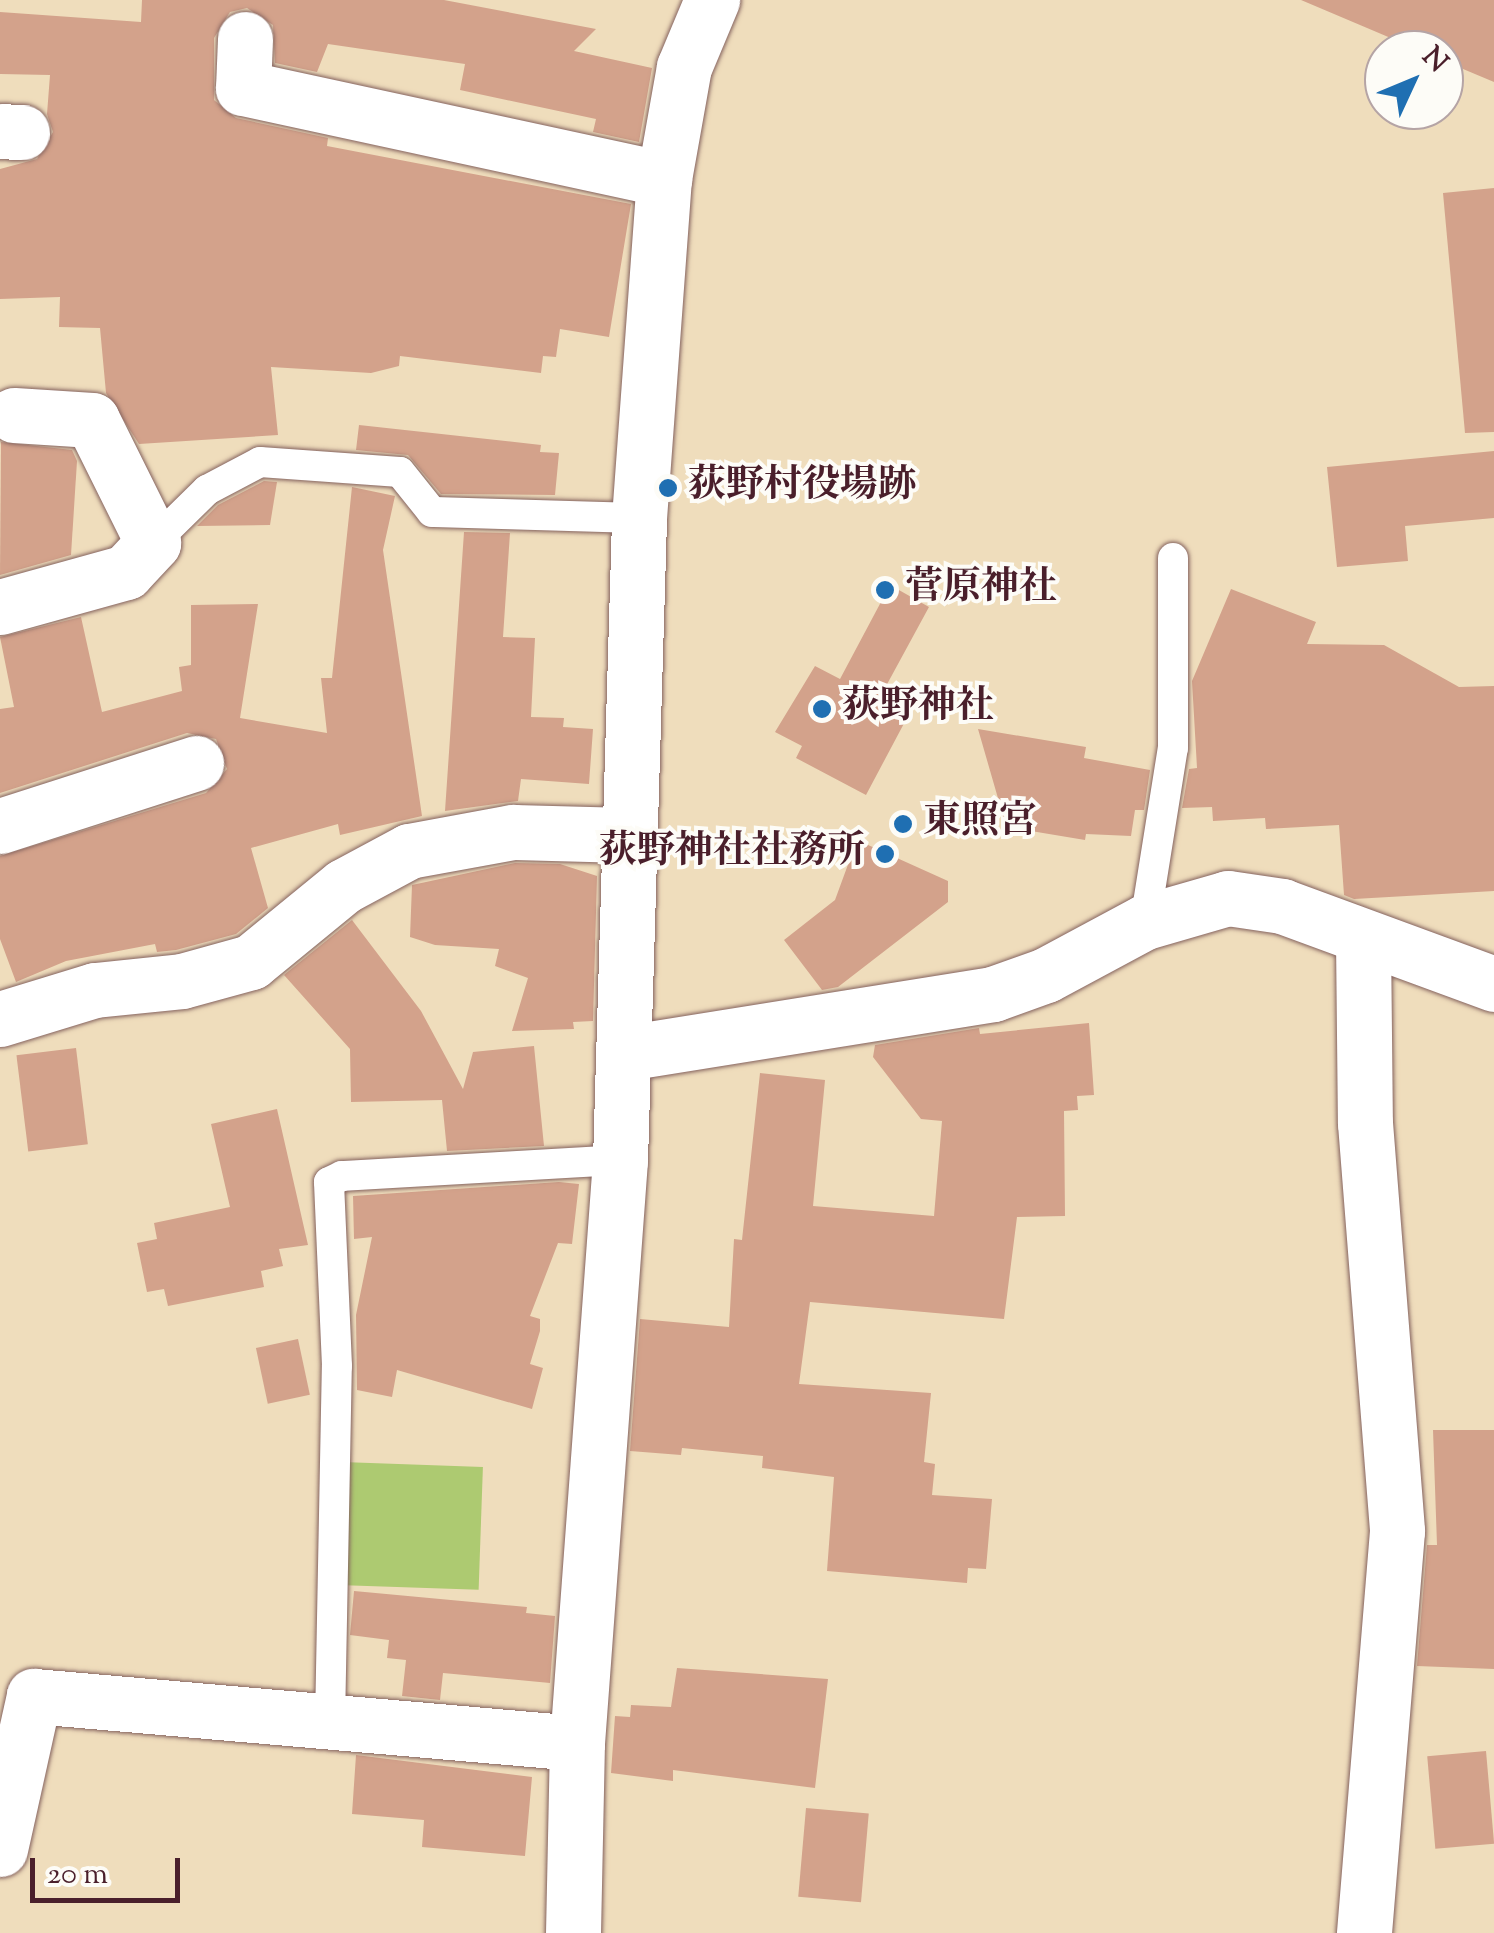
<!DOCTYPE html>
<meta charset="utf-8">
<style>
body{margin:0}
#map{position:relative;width:1494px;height:1933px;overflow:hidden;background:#efddbc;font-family:"Sorts Mill Goudy","Noto Serif JP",serif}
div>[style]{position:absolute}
.green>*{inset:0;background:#adca71;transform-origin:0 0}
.building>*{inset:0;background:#d3a28b;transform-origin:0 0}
.roads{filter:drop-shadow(0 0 2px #84625e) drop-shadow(0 0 2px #84625e)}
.lane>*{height:30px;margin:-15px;padding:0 15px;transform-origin:15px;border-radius:15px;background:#fff}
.street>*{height:55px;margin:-27.5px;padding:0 27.5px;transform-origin:27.5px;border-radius:27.5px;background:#fff}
.dots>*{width:28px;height:28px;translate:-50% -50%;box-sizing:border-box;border:5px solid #fdfcf7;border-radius:50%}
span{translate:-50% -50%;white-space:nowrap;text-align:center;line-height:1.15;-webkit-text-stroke:8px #fdfcf7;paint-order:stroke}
.poi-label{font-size:38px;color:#4a1f2b;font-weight:700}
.left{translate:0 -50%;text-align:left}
.right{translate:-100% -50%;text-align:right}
.north{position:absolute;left:1364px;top:30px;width:100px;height:100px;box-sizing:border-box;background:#fdfcf7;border:2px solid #b5a4a5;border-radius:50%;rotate:46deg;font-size:28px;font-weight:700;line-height:40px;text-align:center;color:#4a1f2b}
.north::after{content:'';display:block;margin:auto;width:35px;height:45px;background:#1f6fb2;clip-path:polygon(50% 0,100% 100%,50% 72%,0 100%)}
.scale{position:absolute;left:30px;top:1858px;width:150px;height:45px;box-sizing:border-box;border:5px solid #4a1f2b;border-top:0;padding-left:12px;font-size:30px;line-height:35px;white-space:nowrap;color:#4a1f2b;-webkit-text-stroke:8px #fdfcf7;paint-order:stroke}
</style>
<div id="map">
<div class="green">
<div style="left:342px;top:1462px;width:141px;height:123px;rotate:2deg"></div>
</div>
<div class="building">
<div style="clip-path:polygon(142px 0,444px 0,596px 29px,574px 51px,652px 68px,639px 142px,593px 132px,596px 119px,460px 90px,465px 64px,328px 44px,317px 72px,275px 63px,273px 25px,247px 8px,230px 12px,214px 38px,214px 100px,236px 118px,328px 138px,327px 146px,631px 204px,609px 337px,560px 329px,556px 357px,543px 356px,541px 373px,400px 356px,399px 366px,371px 373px,271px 367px,278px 435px,139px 444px,106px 393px,100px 328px,59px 327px,60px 297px,0 299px,0 169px,37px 159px,53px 132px,47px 114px,50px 75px,0 74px,0 12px,141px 22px)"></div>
<div style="clip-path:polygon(1301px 0,1494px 0,1494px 82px,1444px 61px,1444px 50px,1419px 50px)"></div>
<div style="clip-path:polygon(1494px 188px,1494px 432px,1465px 433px,1443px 193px)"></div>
<div style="clip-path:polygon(359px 425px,541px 445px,540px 452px,559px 453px,555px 495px,441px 494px,408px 455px,356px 450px)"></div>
<div style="clip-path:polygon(1px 442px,72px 450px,77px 461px,71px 555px,0 575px)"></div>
<div style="clip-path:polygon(1494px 451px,1494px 518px,1405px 526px,1408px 561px,1337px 567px,1327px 467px)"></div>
<div style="clip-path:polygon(264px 481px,277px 482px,270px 525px,197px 526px,218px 505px)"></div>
<div style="clip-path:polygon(352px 487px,395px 496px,383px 550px,422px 816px,340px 835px,338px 824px,251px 848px,268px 908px,236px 934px,176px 950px,157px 952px,155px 944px,66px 961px,16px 982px,0 939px,0 856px,206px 793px,227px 769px,216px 739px,187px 733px,0 793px,0 709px,14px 707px,0 637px,81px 617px,102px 712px,182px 691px,179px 667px,191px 665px,191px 605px,258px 604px,240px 718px,327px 733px,321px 678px,332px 678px)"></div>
<div style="clip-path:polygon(464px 532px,510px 533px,503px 637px,535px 638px,531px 717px,564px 718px,563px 727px,593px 729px,589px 784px,521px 779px,518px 801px,445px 811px)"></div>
<div style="clip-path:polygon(890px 585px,929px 607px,879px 699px,909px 714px,866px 795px,796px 758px,802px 746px,775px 732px,815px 666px,840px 679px)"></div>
<div style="clip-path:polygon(1231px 589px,1316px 622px,1307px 644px,1384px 645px,1459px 687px,1494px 686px,1494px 891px,1354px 899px,1344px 895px,1339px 825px,1266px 829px,1265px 818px,1213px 821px,1212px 807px,1182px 808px,1189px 769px,1197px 768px,1192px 681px)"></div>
<div style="clip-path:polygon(978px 729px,1086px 747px,1084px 758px,1150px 770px,1144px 810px,1135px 810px,1131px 836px,1086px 834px,1085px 840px,1019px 829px,1020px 822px,1004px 819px)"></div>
<div style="clip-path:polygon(857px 840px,948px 881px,948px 902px,838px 987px,822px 990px,784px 940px,835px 900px)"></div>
<div style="clip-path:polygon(515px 863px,560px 864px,597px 876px,593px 1021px,573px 1022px,574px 1029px,512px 1031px,528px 978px,495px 966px,499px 949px,435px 945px,410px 937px,412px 885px)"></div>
<div style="clip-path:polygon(352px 920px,421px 1011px,463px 1089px,473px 1052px,534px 1046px,544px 1146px,447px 1151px,442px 1100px,351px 1102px,350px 1049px,284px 975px)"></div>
<div style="clip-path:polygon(1089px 1023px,1094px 1095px,1077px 1096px,1078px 1110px,1064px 1111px,1065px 1216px,1017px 1217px,1004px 1319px,810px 1302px,799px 1384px,931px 1393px,924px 1462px,935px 1464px,932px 1495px,992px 1499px,986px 1569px,968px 1568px,967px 1583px,827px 1571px,834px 1477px,762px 1468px,763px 1456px,682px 1448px,681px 1455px,630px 1451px,640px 1319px,729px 1327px,734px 1239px,742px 1240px,760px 1073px,825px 1080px,813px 1206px,934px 1216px,942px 1121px,921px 1119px,873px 1057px,875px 1045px,979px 1028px,980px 1034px)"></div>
<div style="left:76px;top:1048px;width:97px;height:60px;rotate:83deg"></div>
<div style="clip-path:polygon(277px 1109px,308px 1245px,279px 1249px,283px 1266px,261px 1271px,264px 1287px,168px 1306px,164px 1289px,147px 1292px,137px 1243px,157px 1239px,154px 1223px,230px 1207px,211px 1124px)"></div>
<div style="clip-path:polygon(559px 1182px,579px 1184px,572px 1244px,558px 1243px,530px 1316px,540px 1319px,540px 1331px,530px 1364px,543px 1368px,532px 1409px,397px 1370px,392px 1397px,357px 1390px,356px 1315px,372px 1237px,354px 1239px,353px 1196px)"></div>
<div style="left:298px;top:1339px;width:57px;height:43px;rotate:78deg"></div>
<div style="clip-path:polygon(1433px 1430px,1494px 1430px,1494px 1669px,1417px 1666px,1427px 1545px,1437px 1545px)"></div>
<div style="clip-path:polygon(354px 1591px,527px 1607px,526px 1613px,555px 1616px,550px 1683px,443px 1673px,440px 1700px,402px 1696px,406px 1660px,387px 1658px,389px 1640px,350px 1635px)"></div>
<div style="clip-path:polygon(677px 1668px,828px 1679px,815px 1788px,673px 1770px,673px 1781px,611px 1773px,615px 1716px,630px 1717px,631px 1705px,671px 1707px)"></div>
<div style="left:1486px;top:1751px;width:93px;height:59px;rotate:85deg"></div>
<div style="clip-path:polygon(356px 1755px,532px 1777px,525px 1856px,422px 1847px,424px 1820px,352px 1814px)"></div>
<div style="left:806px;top:1808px;width:63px;height:89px;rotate:5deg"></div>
</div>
<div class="roads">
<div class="lane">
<div style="left:153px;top:543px;width:76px;rotate:-44.5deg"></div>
<div style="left:207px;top:490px;width:60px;rotate:-27.8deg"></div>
<div style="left:260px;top:462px;width:140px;rotate:4.1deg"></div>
<div style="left:400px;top:472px;width:51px;rotate:51.3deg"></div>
<div style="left:432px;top:512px;width:207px;rotate:1.7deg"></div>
<div style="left:1145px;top:922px;width:176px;rotate:-80.9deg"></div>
<div style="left:1173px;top:748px;width:190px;rotate:-90deg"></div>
<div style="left:330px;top:1723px;width:357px;rotate:-88.9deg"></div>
<div style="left:337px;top:1366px;width:184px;rotate:-92.5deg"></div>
<div style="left:329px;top:1182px;width:14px;rotate:-25deg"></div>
<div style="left:342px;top:1176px;width:278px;rotate:-3.3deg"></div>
</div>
<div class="street">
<div style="left:245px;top:39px;width:49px;rotate:92.3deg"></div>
<div style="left:243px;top:88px;width:431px;rotate:12.2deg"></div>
<div style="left:0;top:131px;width:22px;rotate:3deg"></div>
<div style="left:0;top:607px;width:131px;rotate:-15.5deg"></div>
<div style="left:126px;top:572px;width:40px;rotate:-47deg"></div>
<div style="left:153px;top:543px;width:137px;rotate:-116.4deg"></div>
<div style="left:92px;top:420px;width:78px;rotate:-176.3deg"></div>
<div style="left:0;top:826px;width:206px;rotate:-17.8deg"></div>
<div style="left:1363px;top:939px;width:184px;rotate:89.4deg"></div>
<div style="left:1365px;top:1123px;width:409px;rotate:85.5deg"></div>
<div style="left:1397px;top:1531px;width:403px;rotate:94.7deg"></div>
<div style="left:0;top:1019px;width:99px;rotate:-17deg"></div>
<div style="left:95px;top:990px;width:87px;rotate:-5.9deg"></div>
<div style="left:182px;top:981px;width:72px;rotate:-15.4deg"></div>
<div style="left:251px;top:962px;width:120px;rotate:-39.3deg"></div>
<div style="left:344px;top:886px;width:74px;rotate:-28.3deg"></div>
<div style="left:409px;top:851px;width:106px;rotate:-10.4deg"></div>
<div style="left:513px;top:832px;width:115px;rotate:1.5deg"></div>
<div style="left:625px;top:1053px;width:373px;rotate:-9.1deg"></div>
<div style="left:993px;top:994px;width:56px;rotate:-19.7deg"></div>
<div style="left:1046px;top:975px;width:112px;rotate:-28.2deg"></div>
<div style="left:1145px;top:922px;width:86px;rotate:-16.1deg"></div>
<div style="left:1228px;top:898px;width:55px;rotate:8.4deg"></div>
<div style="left:1282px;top:906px;width:226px;rotate:20.2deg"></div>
<div style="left:0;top:1849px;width:157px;rotate:-77.5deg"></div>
<div style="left:34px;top:1696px;width:545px;rotate:4.95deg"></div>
<div style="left:573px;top:1933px;width:190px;rotate:-88.8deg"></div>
<div style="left:577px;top:1743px;width:585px;rotate:-85.78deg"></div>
<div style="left:620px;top:1160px;width:642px;rotate:-88.3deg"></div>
<div style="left:639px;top:518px;width:340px;rotate:-85.8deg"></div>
<div style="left:664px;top:179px;width:114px;rotate:-79.9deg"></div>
<div style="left:684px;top:67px;width:73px;rotate:-67.3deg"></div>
</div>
</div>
<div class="dots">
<div style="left:668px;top:488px;background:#1f6fb2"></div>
<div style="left:885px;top:590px;background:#1f6fb2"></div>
<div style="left:822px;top:709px;background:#1f6fb2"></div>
<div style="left:903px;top:824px;background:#1f6fb2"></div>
<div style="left:885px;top:854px;background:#1f6fb2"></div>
</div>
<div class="poi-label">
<span class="left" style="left:688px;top:488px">荻野村役場跡</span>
<span class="left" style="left:905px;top:590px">菅原神社</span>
<span class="left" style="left:842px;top:709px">荻野神社</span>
<span class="left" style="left:923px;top:824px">東照宮</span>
<span class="right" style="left:865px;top:854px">荻野神社社務所</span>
</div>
<div class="north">N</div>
<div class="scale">20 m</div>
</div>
